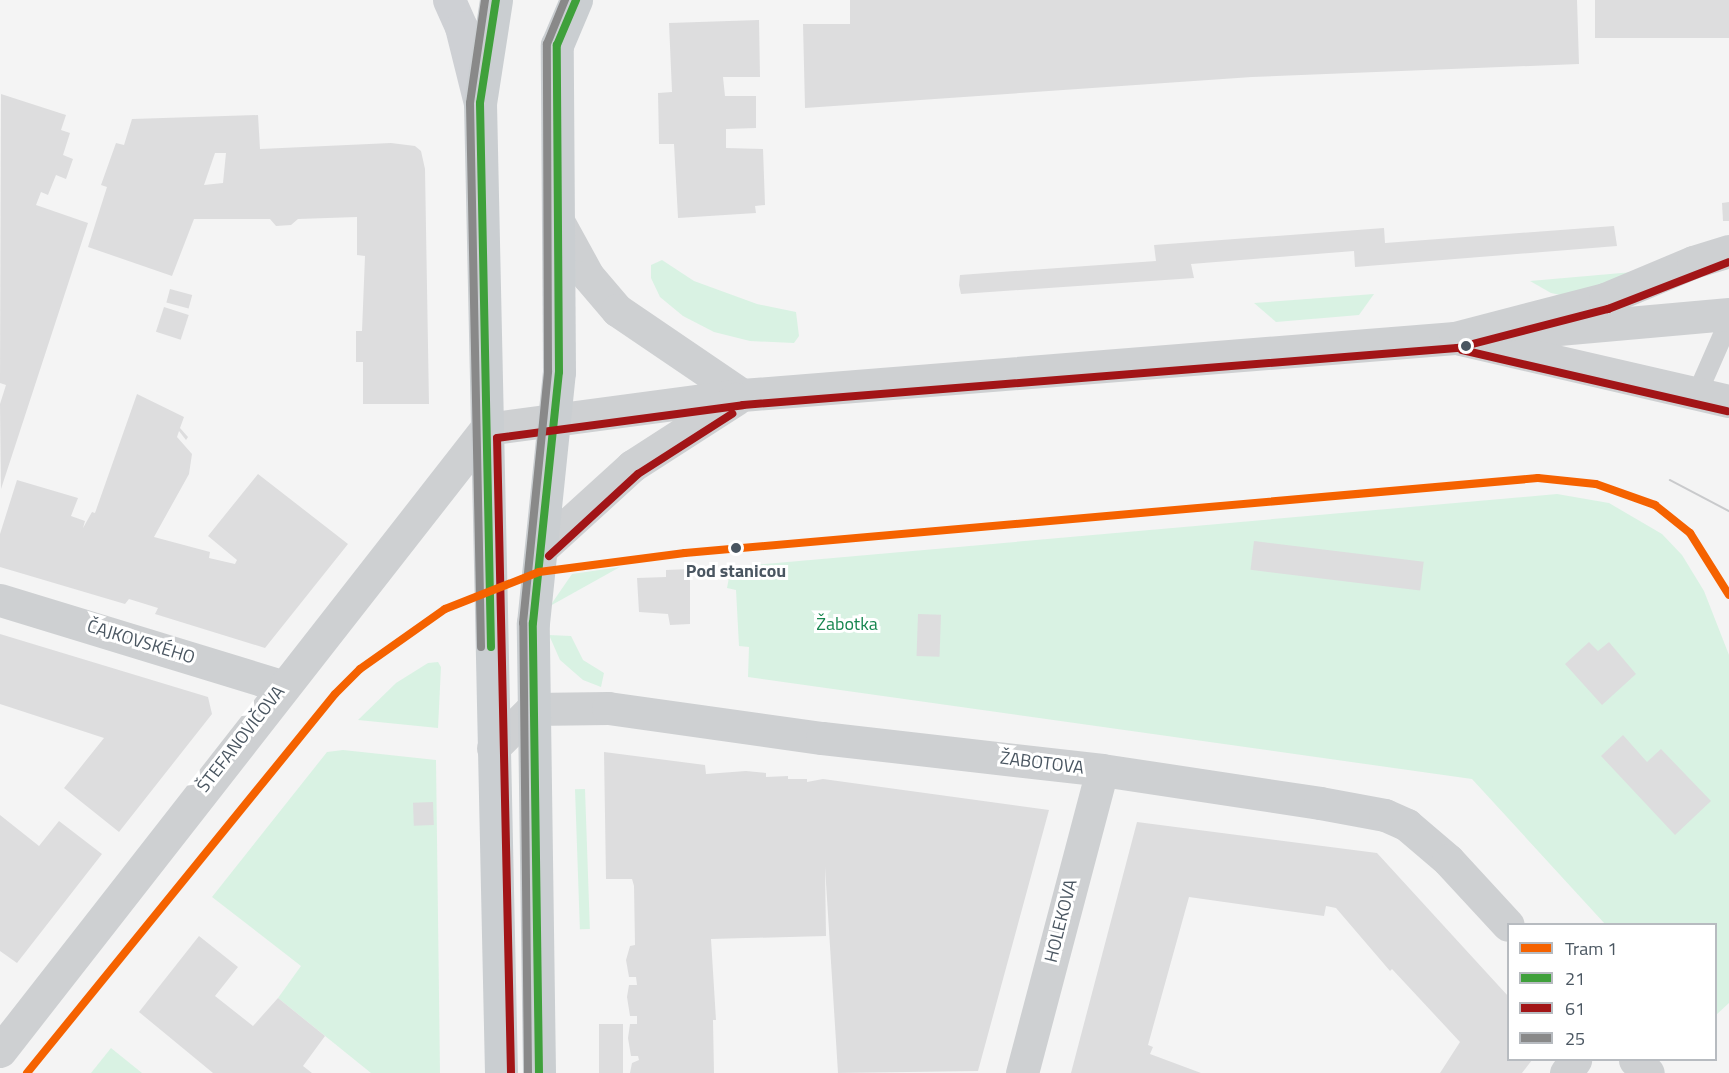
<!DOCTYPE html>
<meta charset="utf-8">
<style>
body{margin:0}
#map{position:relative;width:1729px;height:1073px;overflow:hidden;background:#f4f4f4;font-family:"Titillium Web",sans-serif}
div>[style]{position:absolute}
.green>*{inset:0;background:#d9f2e3;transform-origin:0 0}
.building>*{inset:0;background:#ddddde;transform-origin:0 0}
.service>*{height:20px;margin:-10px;padding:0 10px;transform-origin:10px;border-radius:10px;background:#ced0d2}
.minor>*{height:33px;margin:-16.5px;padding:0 16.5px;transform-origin:16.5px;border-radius:16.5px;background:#ced0d2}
.tertiary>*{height:33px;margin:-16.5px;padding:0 16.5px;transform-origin:16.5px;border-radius:16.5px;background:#ced0d2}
.secondary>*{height:33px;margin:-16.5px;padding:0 16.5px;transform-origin:16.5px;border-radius:16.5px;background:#ced0d4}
.primary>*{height:33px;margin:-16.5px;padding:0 16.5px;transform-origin:16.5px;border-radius:16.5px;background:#caced1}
.tram>*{height:1.5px;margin:-0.75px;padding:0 0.75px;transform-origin:0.75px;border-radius:0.75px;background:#c9cacc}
.bus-1>*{height:8px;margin:-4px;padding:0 4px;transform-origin:4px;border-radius:4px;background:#3fa03b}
.bus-2>*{height:8px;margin:-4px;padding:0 4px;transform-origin:4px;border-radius:4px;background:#a21517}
.bus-3>*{height:8px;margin:-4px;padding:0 4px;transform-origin:4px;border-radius:4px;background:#898989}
.tram-1>*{height:8px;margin:-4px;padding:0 4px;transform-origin:4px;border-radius:4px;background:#f56200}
.dots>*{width:16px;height:16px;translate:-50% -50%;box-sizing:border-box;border:3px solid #fff;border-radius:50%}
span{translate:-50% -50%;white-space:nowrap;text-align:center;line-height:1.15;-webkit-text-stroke:6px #fff;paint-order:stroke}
.stop-label{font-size:18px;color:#4a5661;font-weight:700}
.park-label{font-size:18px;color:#17864f}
.street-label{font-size:18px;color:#4a5661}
.legend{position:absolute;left:1507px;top:923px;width:210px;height:138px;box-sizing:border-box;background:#fff;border:2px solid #b7bbc0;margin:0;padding:8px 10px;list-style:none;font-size:18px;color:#4a5661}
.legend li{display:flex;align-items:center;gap:12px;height:30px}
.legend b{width:30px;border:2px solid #b7bbc0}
</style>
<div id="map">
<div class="green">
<div style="clip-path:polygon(662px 260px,694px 281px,757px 304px,796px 312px,799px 336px,794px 343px,750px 341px,714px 332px,683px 316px,660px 297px,651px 278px,651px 265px)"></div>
<div style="clip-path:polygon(1633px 272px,1570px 297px,1551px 293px,1530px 281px)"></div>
<div style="clip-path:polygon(1374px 294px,1359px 315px,1276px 322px,1254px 303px)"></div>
<div style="clip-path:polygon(1557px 494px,1609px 503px,1662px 534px,1682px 555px,1704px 591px,1729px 655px,1729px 1003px,1716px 1015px,1716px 924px,1605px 924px,1472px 779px,748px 677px,749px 647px,739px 646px,736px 590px,727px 588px,731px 567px)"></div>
<div style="clip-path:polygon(620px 567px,550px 606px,572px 574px)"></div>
<div style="clip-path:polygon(549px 635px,571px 636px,583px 660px,604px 673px,601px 687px,583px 680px,560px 660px)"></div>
<div style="clip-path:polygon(438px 662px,441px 667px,438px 728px,358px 720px,396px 683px,428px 663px)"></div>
<div style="clip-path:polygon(343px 750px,436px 760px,440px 1073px,371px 1073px,278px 998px,301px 966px,212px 897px,327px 752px)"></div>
<div style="left:585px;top:789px;width:140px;height:10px;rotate:88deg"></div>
<div style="clip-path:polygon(111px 1048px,142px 1073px,91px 1073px)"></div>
</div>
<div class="building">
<div style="clip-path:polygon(850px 0,1577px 0,1579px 64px,1252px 77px,805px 108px,803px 24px,850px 24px)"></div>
<div style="left:1595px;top:0;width:134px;height:38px"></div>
<div style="clip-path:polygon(759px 20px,760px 77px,723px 77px,725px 96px,756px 96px,756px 128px,726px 129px,726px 148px,763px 149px,765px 205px,755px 206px,756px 213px,678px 218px,674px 144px,659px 144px,658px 93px,672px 92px,669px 23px)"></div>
<div style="clip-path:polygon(1px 94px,66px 115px,61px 130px,70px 133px,63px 155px,73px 159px,66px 179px,56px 175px,48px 195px,41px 192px,36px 205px,88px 223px,1px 489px,0 404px,6px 385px,0 383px)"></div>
<div style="clip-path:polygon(evenodd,258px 115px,260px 149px,391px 143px,415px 146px,421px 151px,425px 169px,429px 404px,363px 404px,363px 362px,356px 362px,356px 331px,362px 331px,365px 256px,357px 255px,357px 217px,298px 219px,291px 225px,276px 226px,270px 219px,194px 219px,172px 276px,88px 247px,107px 187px,101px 185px,116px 143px,124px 145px,132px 119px,258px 115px,215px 153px,226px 153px,223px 183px,204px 185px,215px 153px)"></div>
<div style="clip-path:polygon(1729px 202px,1729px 221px,1723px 221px,1722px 203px)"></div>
<div style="clip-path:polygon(1614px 226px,1617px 246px,1355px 267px,1354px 251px,1191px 264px,1194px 278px,961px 294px,959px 285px,960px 275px,1156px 261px,1154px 245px,1384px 228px,1385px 243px)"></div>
<div style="left:170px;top:289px;width:23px;height:14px;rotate:15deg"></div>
<div style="left:164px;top:307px;width:26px;height:26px;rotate:18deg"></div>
<div style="clip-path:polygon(137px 394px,184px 417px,180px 428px,188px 437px,186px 440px,179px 431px,177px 437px,192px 454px,189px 474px,154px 537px,210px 552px,209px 558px,235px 564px,237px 560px,208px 536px,258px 474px,348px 544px,265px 648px,155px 614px,158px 608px,129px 599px,125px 604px,0 567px,0 534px,17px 480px,78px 498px,71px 516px,85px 521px,83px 528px,92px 512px,95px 513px)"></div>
<div style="left:1254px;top:541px;width:171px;height:29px;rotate:7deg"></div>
<div style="clip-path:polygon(690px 569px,690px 624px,670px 625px,668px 614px,639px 612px,637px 578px,666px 577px,666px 570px)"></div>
<div style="left:918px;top:614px;width:23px;height:42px;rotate:2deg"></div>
<div style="clip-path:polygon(0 634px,208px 697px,212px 714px,119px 832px,64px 788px,104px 738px,0 704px)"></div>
<div style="clip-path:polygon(1589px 642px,1598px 651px,1609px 642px,1636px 674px,1602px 705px,1565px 664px)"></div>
<div style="clip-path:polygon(1623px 735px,1647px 762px,1661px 749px,1711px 801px,1675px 835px,1601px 756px)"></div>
<div style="clip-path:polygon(604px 752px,705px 765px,706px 774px,746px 771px,766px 773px,766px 777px,788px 776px,788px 779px,807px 779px,807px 782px,823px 779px,1049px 810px,978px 1071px,838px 1073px,825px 867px,826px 936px,711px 939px,716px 1020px,713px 1020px,714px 1073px,630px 1073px,632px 1063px,639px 1060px,638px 1056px,631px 1056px,628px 1038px,630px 1024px,637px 1024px,637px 1016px,630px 1016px,627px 997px,629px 985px,637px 985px,636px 977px,629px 977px,626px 960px,630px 946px,635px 945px,634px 886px,632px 879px,606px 879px)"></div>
<div style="left:433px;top:802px;width:23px;height:20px;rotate:88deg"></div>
<div style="clip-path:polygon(0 815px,39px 846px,59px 821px,102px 854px,17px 963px,0 951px)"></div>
<div style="clip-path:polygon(1137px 822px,1377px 853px,1508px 996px,1508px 1060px,1532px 1060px,1522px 1073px,1440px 1073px,1460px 1042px,1392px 969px,1390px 971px,1336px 908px,1326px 906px,1324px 916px,1189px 897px,1148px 1045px,1153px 1047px,1150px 1054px,1201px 1073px,1071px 1073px)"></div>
<div style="clip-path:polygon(199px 936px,238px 967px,215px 996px,253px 1026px,278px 998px,325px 1036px,303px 1066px,312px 1073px,213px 1073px,139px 1012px)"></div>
<div style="left:599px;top:1024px;width:24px;height:49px"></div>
</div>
<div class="service">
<div style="left:1697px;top:394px;width:80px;rotate:-66.3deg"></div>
</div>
<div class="minor">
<div style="left:1504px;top:334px;width:226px;rotate:-5.1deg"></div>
<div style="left:0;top:600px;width:295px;rotate:17deg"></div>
<div style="left:493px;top:748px;width:55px;rotate:-45deg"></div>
<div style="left:532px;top:709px;width:76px;rotate:-0.8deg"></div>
<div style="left:608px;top:708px;width:216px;rotate:8deg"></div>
<div style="left:822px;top:738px;width:282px;rotate:6.5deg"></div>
<div style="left:1102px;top:770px;width:220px;rotate:8.6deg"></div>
<div style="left:1320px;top:803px;width:66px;rotate:10.5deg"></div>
<div style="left:1385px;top:815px;width:24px;rotate:24deg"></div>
<div style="left:1407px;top:825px;width:54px;rotate:40.5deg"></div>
<div style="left:1448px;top:860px;width:88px;rotate:47.3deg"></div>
<div style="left:0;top:1051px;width:789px;rotate:-52deg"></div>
<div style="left:1635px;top:1060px;width:18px;rotate:45deg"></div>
<div style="left:1022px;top:1073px;width:313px;rotate:-75.2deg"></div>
<div style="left:1566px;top:1073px;width:16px;rotate:-55deg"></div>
</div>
<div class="tertiary">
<div style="left:560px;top:225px;width:58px;rotate:61.2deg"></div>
<div style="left:588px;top:276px;width:45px;rotate:49.5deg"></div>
<div style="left:617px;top:310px;width:151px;rotate:34.2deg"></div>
<div style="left:1460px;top:339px;width:276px;rotate:13deg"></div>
<div style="left:486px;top:429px;width:258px;rotate:-7.6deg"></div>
<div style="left:742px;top:395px;width:715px;rotate:-4.57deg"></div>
<div style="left:1455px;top:338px;width:155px;rotate:-14.6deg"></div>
<div style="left:1605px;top:299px;width:95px;rotate:-22.8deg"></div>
<div style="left:1693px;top:262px;width:38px;rotate:-17deg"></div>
<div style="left:542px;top:548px;width:122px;rotate:-42.3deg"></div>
<div style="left:632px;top:466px;width:124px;rotate:-32.8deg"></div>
</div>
<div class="secondary">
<div style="left:449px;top:0;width:30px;rotate:66deg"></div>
<div style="left:461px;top:27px;width:78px;rotate:76deg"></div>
</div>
<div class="primary">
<div style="left:496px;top:0;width:104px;rotate:98.8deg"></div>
<div style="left:480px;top:103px;width:970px;rotate:88.76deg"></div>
<div style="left:539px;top:1073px;width:450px;rotate:-90.8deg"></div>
<div style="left:533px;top:623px;width:252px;rotate:-84.1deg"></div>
<div style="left:559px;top:372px;width:327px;rotate:-90.4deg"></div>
<div style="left:557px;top:45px;width:49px;rotate:-67.1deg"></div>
</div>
<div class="tram">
<div style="left:1670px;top:480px;width:67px;rotate:27.7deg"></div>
<div style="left:1719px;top:576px;width:17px;rotate:54deg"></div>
</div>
<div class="bus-1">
<div style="left:491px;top:647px;width:544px;rotate:-91.16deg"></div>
<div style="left:480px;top:103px;width:104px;rotate:-81.2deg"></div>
<div style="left:539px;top:1073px;width:450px;rotate:-90.8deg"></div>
<div style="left:533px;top:623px;width:252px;rotate:-84.1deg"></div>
<div style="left:559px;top:372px;width:327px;rotate:-90.4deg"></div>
<div style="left:557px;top:45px;width:49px;rotate:-67.1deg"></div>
</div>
<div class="bus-2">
<div style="left:1462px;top:350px;width:272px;rotate:13deg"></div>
<div style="left:549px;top:556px;width:121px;rotate:-42.7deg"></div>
<div style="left:638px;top:474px;width:112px;rotate:-32.6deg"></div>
<div style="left:511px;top:1073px;width:635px;rotate:-91.26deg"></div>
<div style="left:497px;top:438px;width:248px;rotate:-7.6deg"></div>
<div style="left:743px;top:405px;width:716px;rotate:-4.56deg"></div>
<div style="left:1457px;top:348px;width:156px;rotate:-14.5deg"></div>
<div style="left:1608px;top:309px;width:130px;rotate:-21.2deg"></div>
</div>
<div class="bus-3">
<div style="left:481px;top:647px;width:544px;rotate:-91.16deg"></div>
<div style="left:470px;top:103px;width:104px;rotate:-81.7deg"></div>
<div style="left:528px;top:1073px;width:450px;rotate:-90.6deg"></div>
<div style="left:523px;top:623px;width:253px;rotate:-84.3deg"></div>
<div style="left:548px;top:371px;width:327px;rotate:-90.2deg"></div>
<div style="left:547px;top:44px;width:48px;rotate:-67.8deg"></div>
</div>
<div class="tram-1">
<div style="left:27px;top:1073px;width:488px;rotate:-50.9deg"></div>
<div style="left:335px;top:694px;width:35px;rotate:-45deg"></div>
<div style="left:360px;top:669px;width:104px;rotate:-35.2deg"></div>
<div style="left:445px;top:609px;width:101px;rotate:-21.5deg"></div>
<div style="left:539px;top:572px;width:147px;rotate:-7.4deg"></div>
<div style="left:685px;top:553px;width:856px;rotate:-5.02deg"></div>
<div style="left:1538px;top:478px;width:58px;rotate:5.9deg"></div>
<div style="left:1596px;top:484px;width:63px;rotate:19.6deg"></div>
<div style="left:1655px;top:505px;width:45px;rotate:38.7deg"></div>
<div style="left:1690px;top:533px;width:73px;rotate:57.8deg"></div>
</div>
<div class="dots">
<div style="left:1466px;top:346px;background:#4a5661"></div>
<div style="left:736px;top:548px;background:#4a5661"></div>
</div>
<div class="stop-label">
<span style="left:736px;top:571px">Pod stanicou</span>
</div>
<div class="park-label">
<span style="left:847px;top:624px">Žabotka</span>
</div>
<div class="street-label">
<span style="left:141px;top:642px;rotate:17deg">ČAJKOVSKÉHO</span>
<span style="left:241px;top:739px;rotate:-52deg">ŠTEFANOVIČOVA</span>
<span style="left:1042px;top:763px;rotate:7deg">ŽABOTOVA</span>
<span style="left:1061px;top:921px;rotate:-76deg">HOLEKOVA</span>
</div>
<ul class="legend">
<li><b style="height:8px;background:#f56200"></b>Tram 1</li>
<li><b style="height:8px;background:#3fa03b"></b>21</li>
<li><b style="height:8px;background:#a21517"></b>61</li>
<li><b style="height:8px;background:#898989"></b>25</li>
</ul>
</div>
